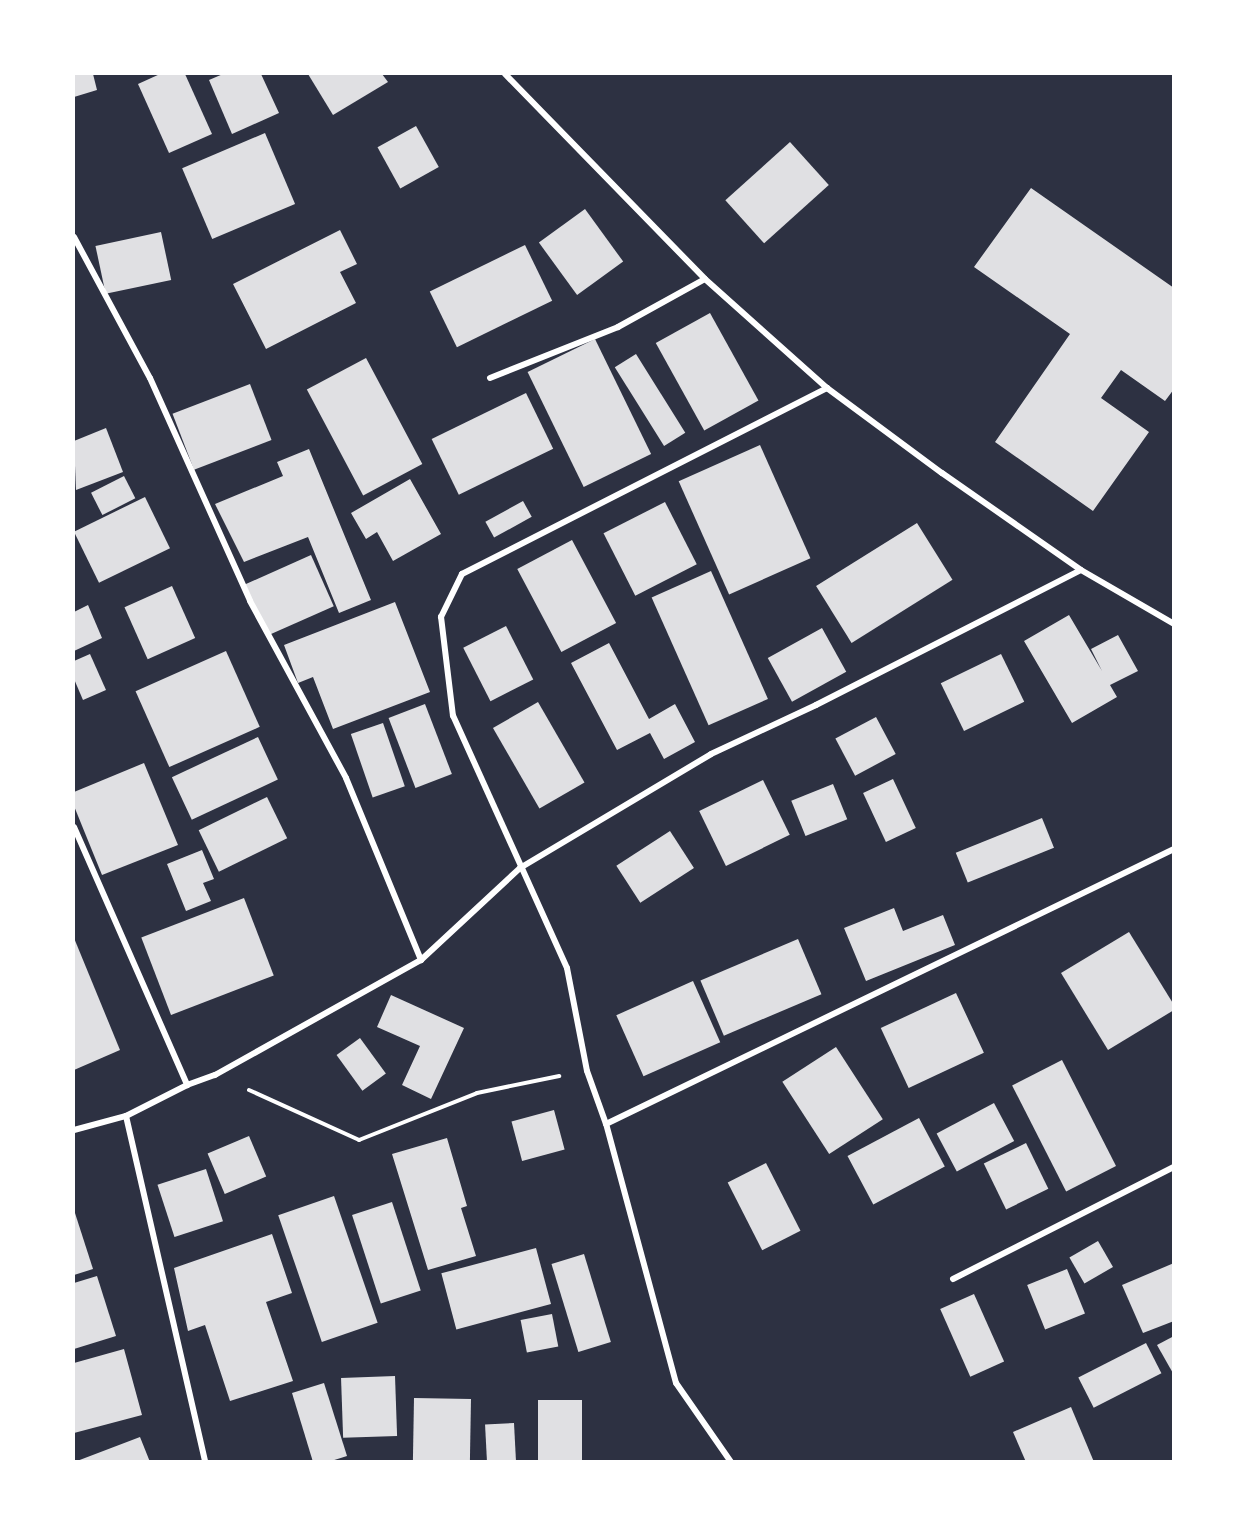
<!DOCTYPE html>
<style>
body{margin:0}
#map{position:relative;width:1247px;height:1535px;overflow:hidden;background:#2d3142;font-family:Poppins,sans-serif}
div>[style]{position:absolute}
.building>*{inset:0;background:#e0e0e3;transform-origin:0 0}
.path>*{height:4px;margin:-2px;padding:0 2px;transform-origin:2px;border-radius:2px;background:#fff}
.minor>*{height:6px;margin:-3px;padding:0 3px;transform-origin:3px;border-radius:3px;background:#fff}
span{translate:-50% -50%;white-space:nowrap;text-align:center;line-height:1.15;-webkit-text-stroke:6px #fff;paint-order:stroke}
.frame{position:absolute;inset:0;border:75px solid #fff;pointer-events:none}
</style>
<div id="map">
<div class="building">
<div style="clip-path:polygon(74px 74px,93px 74px,97px 90px,74px 97px)"></div>
<div style="clip-path:polygon(160px 74px,185px 74px,212px 134px,169px 153px,138px 84px)"></div>
<div style="clip-path:polygon(223px 74px,261px 74px,279px 113px,232px 134px,209px 80px)"></div>
<div style="clip-path:polygon(308px 74px,382px 74px,388px 82px,333px 115px)"></div>
<div style="left:416px;top:126px;width:47px;height:44px;rotate:61deg"></div>
<div style="left:265px;top:133px;width:77px;height:90px;rotate:67deg"></div>
<div style="left:790px;top:142px;width:58px;height:87px;rotate:48deg"></div>
<div style="clip-path:polygon(1031px 188px,1174px 288px,1174px 389px,1165px 401px,1121px 370px,1101px 398px,1149px 432px,1093px 511px,995px 442px,1070px 334px,974px 267px)"></div>
<div style="left:585px;top:209px;width:65px;height:57px;rotate:54deg"></div>
<div style="clip-path:polygon(340px 230px,357px 264px,340px 272px,356px 303px,266px 349px,233px 284px)"></div>
<div style="left:161px;top:232px;width:49px;height:67px;rotate:78deg"></div>
<div style="left:525px;top:245px;width:62px;height:106px;rotate:64deg"></div>
<div style="left:710px;top:313px;width:100px;height:62px;rotate:61deg"></div>
<div style="left:595px;top:339px;width:128px;height:75px;rotate:64deg"></div>
<div style="left:636px;top:354px;width:93px;height:25px;rotate:58deg"></div>
<div style="left:366px;top:358px;width:120px;height:67px;rotate:62deg"></div>
<div style="left:250px;top:384px;width:60px;height:83px;rotate:69deg"></div>
<div style="left:526px;top:393px;width:62px;height:105px;rotate:64deg"></div>
<div style="clip-path:polygon(106px 428px,123px 472px,76px 490px,74px 441px)"></div>
<div style="left:760px;top:445px;width:124px;height:89px;rotate:66deg"></div>
<div style="clip-path:polygon(309px 449px,371px 600px,339px 613px,308px 537px,244px 562px,215px 504px,283px 476px,277px 462px)"></div>
<div style="left:124px;top:476px;width:25px;height:37px;rotate:63deg"></div>
<div style="clip-path:polygon(410px 479px,441px 534px,393px 561px,377px 532px,366px 539px,351px 513px)"></div>
<div style="left:145px;top:497px;width:57px;height:79px;rotate:64deg"></div>
<div style="left:523px;top:501px;width:18px;height:43px;rotate:61deg"></div>
<div style="left:665px;top:502px;width:70px;height:69px;rotate:63deg"></div>
<div style="left:917px;top:523px;width:67px;height:119px;rotate:58deg"></div>
<div style="left:572px;top:540px;width:94px;height:62px;rotate:62deg"></div>
<div style="left:311px;top:555px;width:56px;height:73px;rotate:66deg"></div>
<div style="left:711px;top:571px;width:140px;height:65px;rotate:66deg"></div>
<div style="left:172px;top:586px;width:57px;height:52px;rotate:66deg"></div>
<div style="clip-path:polygon(395px 602px,430px 692px,333px 729px,313px 677px,298px 683px,284px 645px)"></div>
<div style="clip-path:polygon(88px 605px,102px 638px,74px 651px,74px 612px)"></div>
<div style="clip-path:polygon(1069px 615px,1102px 671px,1091px 649px,1118px 635px,1138px 671px,1110px 685px,1117px 697px,1072px 723px,1024px 641px)"></div>
<div style="left:506px;top:626px;width:60px;height:48px;rotate:63deg"></div>
<div style="left:822px;top:628px;width:50px;height:62px;rotate:61deg"></div>
<div style="clip-path:polygon(609px 643px,649px 719px,675px 704px,695px 742px,664px 759px,650px 733px,617px 750px,571px 663px)"></div>
<div style="left:226px;top:651px;width:83px;height:99px;rotate:66deg"></div>
<div style="clip-path:polygon(90px 654px,106px 690px,83px 700px,74px 679px,74px 661px)"></div>
<div style="left:1001px;top:654px;width:53px;height:67px;rotate:64deg"></div>
<div style="left:538px;top:702px;width:93px;height:52px;rotate:60deg"></div>
<div style="left:425px;top:704px;width:75px;height:39px;rotate:69deg"></div>
<div style="left:876px;top:717px;width:42px;height:46px;rotate:62deg"></div>
<div style="left:383px;top:723px;width:67px;height:34px;rotate:71deg"></div>
<div style="left:258px;top:737px;width:47px;height:95px;rotate:65deg"></div>
<div style="clip-path:polygon(144px 763px,178px 845px,102px 875px,74px 806px,74px 792px)"></div>
<div style="left:893px;top:779px;width:54px;height:33px;rotate:65deg"></div>
<div style="left:763px;top:780px;width:61px;height:71px;rotate:64deg"></div>
<div style="left:833px;top:784px;width:38px;height:45px;rotate:68deg"></div>
<div style="left:267px;top:797px;width:46px;height:76px;rotate:64deg"></div>
<div style="left:1042px;top:818px;width:32px;height:93px;rotate:68deg"></div>
<div style="left:670px;top:831px;width:44px;height:64px;rotate:57deg"></div>
<div style="clip-path:polygon(202px 850px,214px 879px,203px 883px,211px 901px,186px 911px,167px 864px)"></div>
<div style="left:244px;top:898px;width:83px;height:110px;rotate:69deg"></div>
<div style="clip-path:polygon(894px 908px,903px 931px,943px 915px,955px 945px,866px 981px,844px 928px)"></div>
<div style="clip-path:polygon(1129px 932px,1174px 1005px,1174px 1010px,1108px 1050px,1061px 973px)"></div>
<div style="clip-path:polygon(74px 938px,120px 1050px,74px 1070px)"></div>
<div style="left:798px;top:939px;width:60px;height:106px;rotate:67deg"></div>
<div style="left:693px;top:981px;width:67px;height:84px;rotate:66deg"></div>
<div style="left:956px;top:993px;width:66px;height:83px;rotate:65deg"></div>
<div style="clip-path:polygon(391px 995px,464px 1028px,431px 1099px,402px 1085px,420px 1046px,377px 1027px)"></div>
<div style="left:360px;top:1038px;width:44px;height:29px;rotate:54deg"></div>
<div style="left:836px;top:1047px;width:86px;height:64px;rotate:57deg"></div>
<div style="left:1062px;top:1060px;width:119px;height:56px;rotate:63deg"></div>
<div style="left:994px;top:1103px;width:43px;height:65px;rotate:62deg"></div>
<div style="left:554px;top:1110px;width:41px;height:44px;rotate:75deg"></div>
<div style="left:919px;top:1118px;width:55px;height:81px;rotate:62deg"></div>
<div style="left:249px;top:1136px;width:44px;height:45px;rotate:67deg"></div>
<div style="clip-path:polygon(447px 1138px,467px 1206px,461px 1208px,476px 1256px,428px 1270px,392px 1154px)"></div>
<div style="left:1026px;top:1143px;width:51px;height:47px;rotate:64deg"></div>
<div style="left:766px;top:1163px;width:76px;height:43px;rotate:63deg"></div>
<div style="left:206px;top:1169px;width:55px;height:51px;rotate:72deg"></div>
<div style="left:334px;top:1196px;width:134px;height:59px;rotate:71deg"></div>
<div style="left:392px;top:1202px;width:93px;height:42px;rotate:72deg"></div>
<div style="clip-path:polygon(74px 1210px,93px 1269px,74px 1275px)"></div>
<div style="clip-path:polygon(272px 1234px,292px 1293px,266px 1302px,293px 1381px,230px 1401px,205px 1325px,188px 1331px,174px 1268px)"></div>
<div style="left:1098px;top:1241px;width:30px;height:33px;rotate:60deg"></div>
<div style="left:536px;top:1248px;width:58px;height:98px;rotate:75deg"></div>
<div style="left:584px;top:1254px;width:92px;height:34px;rotate:73deg"></div>
<div style="clip-path:polygon(1174px 1263px,1174px 1321px,1143px 1333px,1122px 1285px)"></div>
<div style="left:1067px;top:1269px;width:48px;height:43px;rotate:68deg"></div>
<div style="clip-path:polygon(97px 1276px,116px 1336px,74px 1349px,74px 1283px)"></div>
<div style="left:974px;top:1294px;width:74px;height:37px;rotate:66deg"></div>
<div style="left:552px;top:1314px;width:33px;height:32px;rotate:79deg"></div>
<div style="clip-path:polygon(1174px 1336px,1174px 1375px,1157px 1345px)"></div>
<div style="left:1146px;top:1343px;width:34px;height:76px;rotate:63deg"></div>
<div style="clip-path:polygon(124px 1349px,142px 1415px,74px 1433px,74px 1363px)"></div>
<div style="left:395px;top:1376px;width:60px;height:54px;rotate:88deg"></div>
<div style="clip-path:polygon(324px 1383px,347px 1456px,328px 1462px,313px 1462px,292px 1393px)"></div>
<div style="left:414px;top:1398px;width:57px;height:64px;rotate:1deg"></div>
<div style="left:538px;top:1400px;width:44px;height:62px"></div>
<div style="clip-path:polygon(1071px 1407px,1094px 1462px,1026px 1462px,1013px 1432px)"></div>
<div style="left:514px;top:1423px;width:39px;height:29px;rotate:87deg"></div>
<div style="clip-path:polygon(140px 1437px,150px 1462px,77px 1462px,77px 1461px)"></div>
</div>
<div class="path">
<div style="left:249px;top:1090px;width:121px;rotate:24.4deg"></div>
<div style="left:359px;top:1140px;width:127px;rotate:-21.7deg"></div>
<div style="left:477px;top:1093px;width:84px;rotate:-11.7deg"></div>
</div>
<div class="minor">
<div style="left:505px;top:74px;width:286px;rotate:45.7deg"></div>
<div style="left:705px;top:279px;width:164px;rotate:41.8deg"></div>
<div style="left:827px;top:388px;width:143px;rotate:36.5deg"></div>
<div style="left:942px;top:473px;width:169px;rotate:34.9deg"></div>
<div style="left:1081px;top:570px;width:108px;rotate:30.1deg"></div>
<div style="left:74px;top:237px;width:160px;rotate:61.7deg"></div>
<div style="left:150px;top:378px;width:244px;rotate:65.8deg"></div>
<div style="left:250px;top:601px;width:201px;rotate:61.5deg"></div>
<div style="left:346px;top:778px;width:197px;rotate:67.6deg"></div>
<div style="left:490px;top:378px;width:138px;rotate:-21.7deg"></div>
<div style="left:618px;top:327px;width:99px;rotate:-28.9deg"></div>
<div style="left:74px;top:827px;width:282px;rotate:66.3deg"></div>
<div style="left:126px;top:1116px;width:355px;rotate:77.1deg"></div>
<div style="left:606px;top:1124px;width:631px;rotate:-25.83deg"></div>
<div style="left:74px;top:1130px;width:54px;rotate:-15.1deg"></div>
<div style="left:126px;top:1116px;width:68px;rotate:-26.9deg"></div>
<div style="left:187px;top:1085px;width:30px;rotate:-20deg"></div>
<div style="left:215px;top:1075px;width:236px;rotate:-29.2deg"></div>
<div style="left:421px;top:960px;width:135px;rotate:-42.9deg"></div>
<div style="left:520px;top:868px;width:222px;rotate:-30.8deg"></div>
<div style="left:711px;top:754px;width:116px;rotate:-25deg"></div>
<div style="left:816px;top:705px;width:297px;rotate:-27deg"></div>
<div style="left:953px;top:1279px;width:248px;rotate:-26.9deg"></div>
<div style="left:731px;top:1462px;width:96px;rotate:-124.8deg"></div>
<div style="left:676px;top:1383px;width:268px;rotate:-105.1deg"></div>
<div style="left:606px;top:1124px;width:56px;rotate:-109.7deg"></div>
<div style="left:587px;top:1071px;width:105px;rotate:-101deg"></div>
<div style="left:567px;top:968px;width:277px;rotate:-114.3deg"></div>
<div style="left:453px;top:716px;width:100px;rotate:-96.9deg"></div>
<div style="left:441px;top:617px;width:48px;rotate:-64deg"></div>
<div style="left:462px;top:574px;width:410px;rotate:-27deg"></div>
</div>
<div class="frame"></div>
</div>
